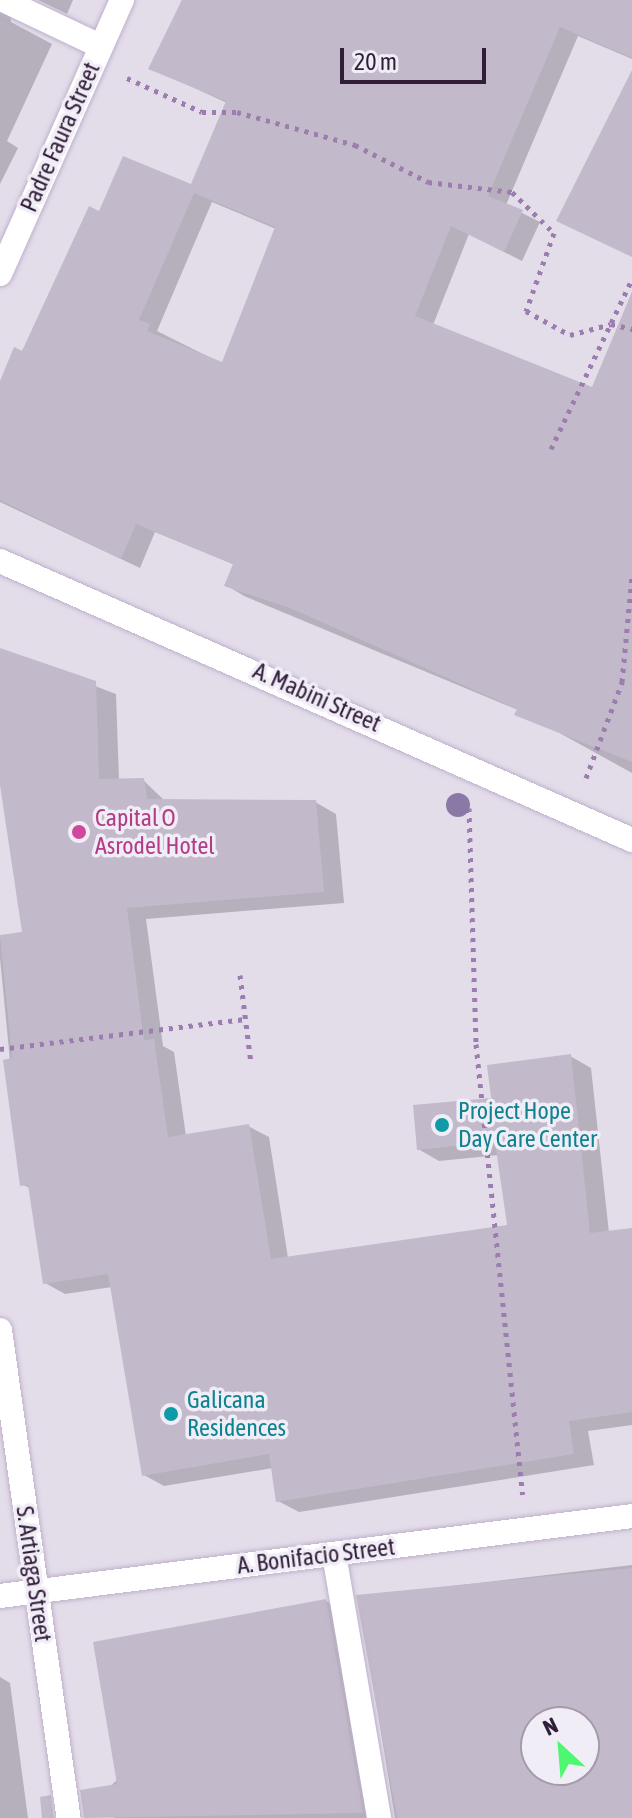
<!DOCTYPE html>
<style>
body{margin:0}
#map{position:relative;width:632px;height:1818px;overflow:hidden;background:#e3ddea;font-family:"Asap Condensed",sans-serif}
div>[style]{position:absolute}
.shadow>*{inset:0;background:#0003}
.building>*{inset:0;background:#c2b9ca}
.path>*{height:5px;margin-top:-2.5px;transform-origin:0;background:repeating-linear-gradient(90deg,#9d7caf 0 4px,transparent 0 10px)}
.roads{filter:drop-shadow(0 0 2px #bfb0ca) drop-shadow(0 0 2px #bfb0ca)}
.lane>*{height:24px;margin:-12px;padding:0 12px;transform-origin:12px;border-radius:12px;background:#fff}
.street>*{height:24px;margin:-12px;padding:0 12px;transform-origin:12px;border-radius:12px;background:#fff}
.secondary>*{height:24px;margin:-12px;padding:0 12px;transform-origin:12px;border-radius:12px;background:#fff}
.trees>*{width:24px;height:24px;margin:-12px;border-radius:50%;background:#8a79a7}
.dots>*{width:22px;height:22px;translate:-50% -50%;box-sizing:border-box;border:4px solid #f1edf6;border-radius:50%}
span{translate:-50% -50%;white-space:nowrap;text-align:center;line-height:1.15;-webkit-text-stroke:7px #f1edf6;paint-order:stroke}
.street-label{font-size:24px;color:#311e39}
.hotel-label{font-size:24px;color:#b23c85}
.left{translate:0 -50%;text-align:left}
.culture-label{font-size:24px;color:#0d838f}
.north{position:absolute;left:520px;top:1706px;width:80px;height:80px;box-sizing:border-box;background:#f1edf6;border:2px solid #a49aaa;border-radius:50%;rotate:334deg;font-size:22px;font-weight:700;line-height:32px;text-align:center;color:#311e39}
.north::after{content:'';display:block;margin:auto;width:28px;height:36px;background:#4df772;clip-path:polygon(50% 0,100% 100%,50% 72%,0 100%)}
.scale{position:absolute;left:340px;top:48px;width:146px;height:36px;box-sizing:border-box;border:4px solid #311e39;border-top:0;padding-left:10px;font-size:24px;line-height:28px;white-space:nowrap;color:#311e39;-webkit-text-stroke:6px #f1edf6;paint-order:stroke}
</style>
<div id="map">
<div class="shadow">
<div style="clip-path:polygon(0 0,10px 4px,11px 22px,52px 44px,7px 141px,18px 148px,0 184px)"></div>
<div style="clip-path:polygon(38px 0,73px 0,67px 14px)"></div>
<div style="clip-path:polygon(evenodd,182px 0,632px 0,632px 59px,578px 36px,506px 205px,540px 222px,522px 261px,469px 234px,433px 325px,593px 390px,632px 292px,632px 773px,518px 710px,244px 596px,226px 585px,235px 565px,155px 532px,140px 568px,0 502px,0 390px,100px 213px,192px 187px,227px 103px,151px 68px,182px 0,212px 202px,276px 229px,223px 364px,157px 331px,212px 202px)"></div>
<div style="clip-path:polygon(0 650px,116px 694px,119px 780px,143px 780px,165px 801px,315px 802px,336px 814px,344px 903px,146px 919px,163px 1046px,174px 1052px,186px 1136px,248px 1126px,269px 1137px,288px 1258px,509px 1227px,499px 1155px,439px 1161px,418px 1149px,570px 1056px,591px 1068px,609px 1233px,632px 1230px,632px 1425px,588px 1431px,594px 1465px,299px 1512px,278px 1501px,273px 1468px,164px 1486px,144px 1475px,112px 1287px,65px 1294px,45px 1283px,31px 1189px,22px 1184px,0 958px,0 937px,24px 934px,0 771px)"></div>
<div style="clip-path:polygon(evenodd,632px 1565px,632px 1818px,395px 1818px,359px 1597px,632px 1565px,536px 1722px,584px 1722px,584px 1770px,536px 1770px,536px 1722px)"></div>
<div style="clip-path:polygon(326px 1601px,348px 1614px,383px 1818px,114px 1818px,109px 1787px)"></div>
<div style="clip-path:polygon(0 1677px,10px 1683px,28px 1818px,0 1818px)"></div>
</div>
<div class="building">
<div style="clip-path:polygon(evenodd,182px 0,632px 0,632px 58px,560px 27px,488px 196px,523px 210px,504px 252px,451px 226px,415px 316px,592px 387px,632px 292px,632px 762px,514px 715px,517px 709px,290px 608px,224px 586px,233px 564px,136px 524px,121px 559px,0 500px,0 381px,14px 347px,22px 351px,89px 206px,99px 211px,123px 156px,191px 184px,226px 101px,148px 69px,182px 0,194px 193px,275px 227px,222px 362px,147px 331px,150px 324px,139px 320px,194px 193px)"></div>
<div style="clip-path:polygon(632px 70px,632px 257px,556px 221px)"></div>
<div style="clip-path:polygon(0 648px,96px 681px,99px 779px,144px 778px,147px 799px,316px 800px,324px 892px,127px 908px,144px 1040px,154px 1039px,168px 1137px,249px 1124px,271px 1259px,507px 1225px,495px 1142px,417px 1150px,413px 1105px,491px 1098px,487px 1065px,571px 1054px,590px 1233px,632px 1228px,632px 1412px,569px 1421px,574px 1454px,276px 1502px,269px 1454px,142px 1476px,108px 1274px,43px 1284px,28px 1185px,20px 1186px,3px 1060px,12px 1058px,0 935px,22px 932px,0 785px)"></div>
<div style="clip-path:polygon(evenodd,632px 1568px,632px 1818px,397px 1818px,356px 1595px,632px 1568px,536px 1722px,584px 1722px,584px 1770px,536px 1770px,536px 1722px)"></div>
<div style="clip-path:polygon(326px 1599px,363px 1813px,84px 1818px,80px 1790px,117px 1784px,93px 1642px)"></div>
<div style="clip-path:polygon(51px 1795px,54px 1818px,42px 1818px,40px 1797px)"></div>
</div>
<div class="path">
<div style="left:127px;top:78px;width:82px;rotate:24.4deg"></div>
<div style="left:202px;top:112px;width:35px"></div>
<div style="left:237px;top:112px;width:123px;rotate:15.6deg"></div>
<div style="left:355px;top:145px;width:82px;rotate:26.9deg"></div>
<div style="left:428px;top:182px;width:85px;rotate:6.8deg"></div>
<div style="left:512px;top:192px;width:59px;rotate:44.3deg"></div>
<div style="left:554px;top:233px;width:83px;rotate:109.7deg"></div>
<div style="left:526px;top:311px;width:50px;rotate:28.6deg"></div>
<div style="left:570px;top:335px;width:42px;rotate:-15deg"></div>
<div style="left:611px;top:324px;width:22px;rotate:13deg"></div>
<div style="left:551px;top:449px;width:188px;rotate:-64.5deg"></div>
<div style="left:586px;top:778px;width:103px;rotate:-69.4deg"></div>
<div style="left:622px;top:682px;width:105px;rotate:-84.6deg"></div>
<div style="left:469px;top:808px;width:236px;rotate:88.3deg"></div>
<div style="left:476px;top:1044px;width:453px;rotate:84.1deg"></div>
<div style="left:240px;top:975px;width:89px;rotate:82.9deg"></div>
<div style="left:0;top:1049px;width:247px;rotate:-7deg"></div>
</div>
<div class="roads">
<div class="lane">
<div style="left:334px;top:1554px;width:268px;rotate:80.3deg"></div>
</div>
<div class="street">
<div style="left:3px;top:0;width:107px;rotate:25.4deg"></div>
<div style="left:0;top:274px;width:300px;rotate:-66deg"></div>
<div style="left:0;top:561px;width:691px;rotate:23.82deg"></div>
<div style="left:0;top:1330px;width:493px;rotate:82deg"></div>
</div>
<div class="secondary">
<div style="left:0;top:1596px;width:637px;rotate:-7.21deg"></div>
</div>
</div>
<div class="trees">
<div style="left:458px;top:805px"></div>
</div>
<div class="dots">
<div style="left:79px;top:832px;background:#d1479c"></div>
<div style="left:442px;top:1125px;background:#0f9aa8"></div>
<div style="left:171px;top:1414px;background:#0f9aa8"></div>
</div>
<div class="street-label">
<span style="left:60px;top:137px;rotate:-66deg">Padre Faura Street</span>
<span style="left:317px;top:697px;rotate:24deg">A. Mabini Street</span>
<span style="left:316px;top:1556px;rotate:-7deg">A. Bonifacio Street</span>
<span style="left:34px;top:1574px;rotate:82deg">S. Artiaga Street</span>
</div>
<div class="hotel-label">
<span class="left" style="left:95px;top:832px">Capital O<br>Asrodel Hotel</span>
</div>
<div class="culture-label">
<span class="left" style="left:458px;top:1125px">Project Hope<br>Day Care Center</span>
<span class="left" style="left:187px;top:1414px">Galicana<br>Residences</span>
</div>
<div class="north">N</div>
<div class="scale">20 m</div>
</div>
